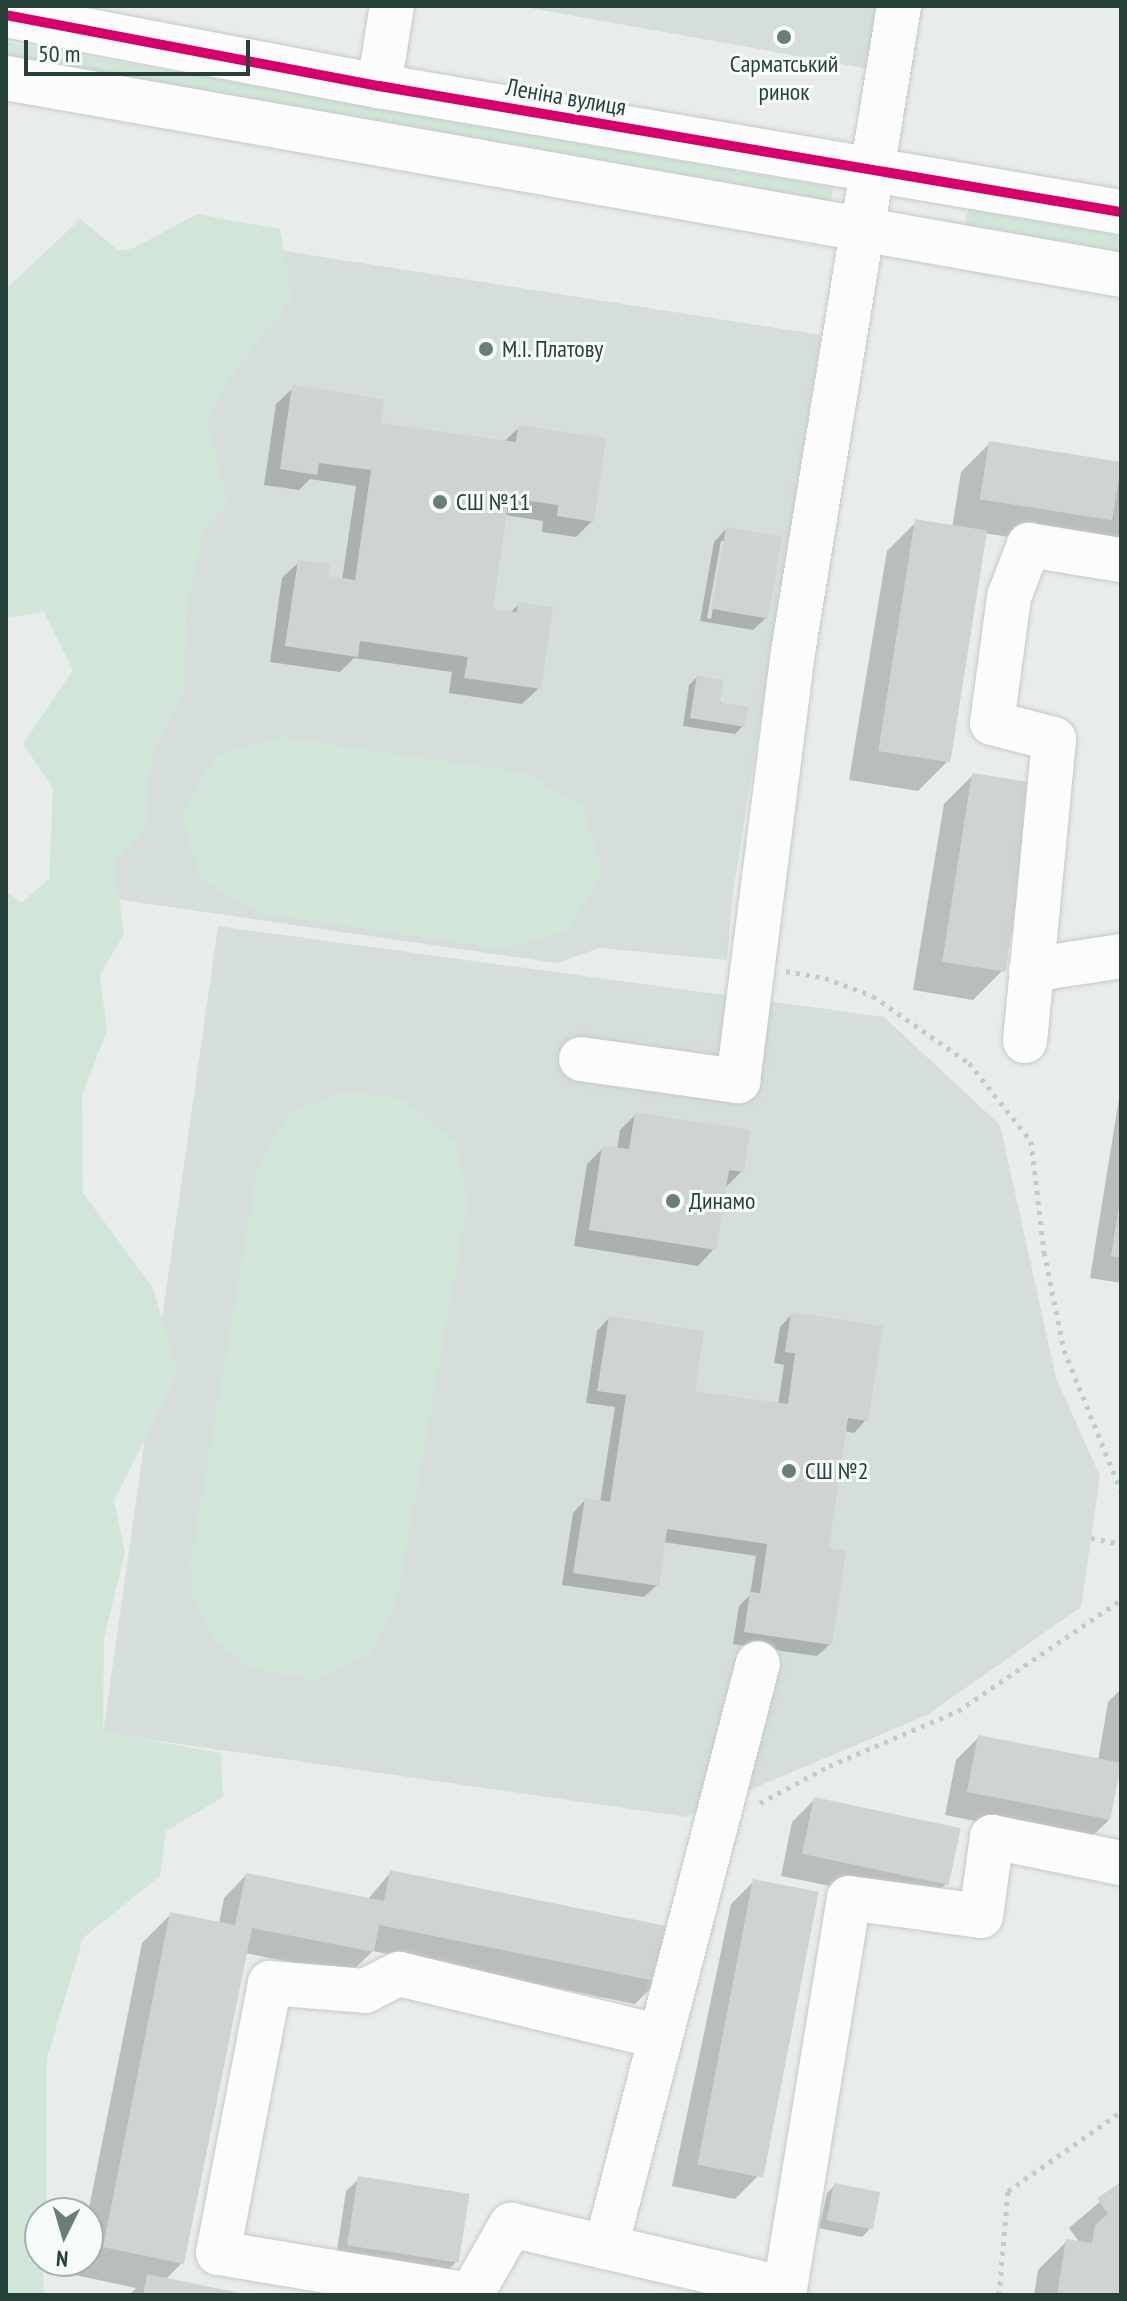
<!DOCTYPE html>
<meta charset="utf-8">
<style>
body{margin:0}
#map{position:relative;width:1127px;height:2301px;overflow:hidden;background:#e8edeb;font-family:"PT Sans Narrow",sans-serif}
div>[style]{position:absolute}
.built>*{inset:0;background:#d6dedb}
.green>*{inset:0;background:#d1e6d8;transform-origin:0 0}
.shadow>*{inset:0;background:#0003}
.building>*{inset:0;background:#cfd4d2;transform-origin:0 0}
.path>*{height:5px;margin-top:-2.5px;transform-origin:0;background:repeating-linear-gradient(90deg,#c3ccca 0 4px,transparent 0 10px)}
.roads{filter:drop-shadow(0 0 2px #c5cac8) drop-shadow(0 0 2px #c5cac8)}
.minor>*{height:44px;margin:-22px;padding:0 22px;transform-origin:22px;border-radius:22px;background:#fcfcfc}
.cycleway>*{height:10px;margin:-5px;padding:0 5px;transform-origin:5px;border-radius:5px;background:#d6006c}
.dots>*{width:22px;height:22px;translate:-50% -50%;box-sizing:border-box;border:4px solid #f7fbf9;border-radius:50%}
span{translate:-50% -50%;white-space:nowrap;text-align:center;line-height:1.15;-webkit-text-stroke:6px #f7fbf9;paint-order:stroke}
.poi-label{font-size:24px;color:#24423a}
.left{translate:0 -50%;text-align:left}
.street-label{font-size:24px;color:#24423a}
.frame{position:absolute;inset:0;border:8px solid #24423a;pointer-events:none}
.north{position:absolute;left:24px;top:2197px;width:80px;height:80px;box-sizing:border-box;background:#f7fbf9;border:2px solid #a3b1ad;border-radius:50%;rotate:185deg;font-size:22px;font-weight:700;line-height:32px;text-align:center;color:#24423a}
.north::after{content:'';display:block;margin:auto;width:28px;height:36px;background:#697e78;clip-path:polygon(50% 0,100% 100%,50% 72%,0 100%)}
.scale{position:absolute;left:24px;top:40px;width:226px;height:36px;box-sizing:border-box;border:4px solid #24423a;border-top:0;padding-left:10px;font-size:24px;line-height:28px;white-space:nowrap;color:#24423a;-webkit-text-stroke:6px #f7fbf9;paint-order:stroke}
</style>
<div id="map">
<div class="built">
<div style="clip-path:polygon(519px 6px,880px 6px,869px 69px)"></div>
<div style="clip-path:polygon(272px 249px,821px 335px,733px 893px,727px 960px,600px 948px,557px 963px,108px 898px,221px 320px)"></div>
<div style="clip-path:polygon(218px 926px,884px 1017px,1000px 1125px,1056px 1378px,1100px 1476px,1081px 1607px,927px 1715px,686px 1817px,103px 1733px)"></div>
</div>
<div class="green">
<div style="left:6px;top:42px;width:840px;height:21px;rotate:10deg"></div>
<div style="left:968px;top:209px;width:155px;height:20px;rotate:10deg"></div>
<div style="clip-path:polygon(197px 214px,280px 229px,292px 300px,238px 366px,207px 419px,228px 503px,203px 531px,186px 615px,185px 690px,152px 752px,145px 829px,114px 862px,124px 934px,100px 975px,107px 1031px,82px 1095px,83px 1193px,153px 1288px,178px 1372px,114px 1501px,125px 1552px,104px 1639px,103px 1732px,221px 1753px,223px 1797px,166px 1831px,160px 1876px,83px 1938px,47px 2058px,47px 2213px,40px 2213px,44px 2295px,6px 2295px,6px 891px,21px 903px,49px 879px,53px 788px,23px 744px,73px 670px,44px 612px,6px 618px,6px 289px,80px 219px,119px 251px,134px 248px)"></div>
<div style="clip-path:polygon(281px 737px,525px 773px,584px 807px,602px 872px,568px 931px,503px 949px,259px 913px,200px 879px,182px 814px,216px 755px)"></div>
<div style="clip-path:polygon(348px 1091px,402px 1099px,456px 1142px,468px 1201px,396px 1606px,369px 1654px,317px 1680px,251px 1668px,211px 1637px,194px 1600px,190px 1565px,259px 1162px,290px 1112px)"></div>
</div>
<div class="shadow">
<div style="clip-path:polygon(293px 388px,378px 424px,503px 443px,519px 427px,592px 521px,576px 537px,542px 532px,543px 521px,505px 515px,490px 610px,510px 613px,519px 604px,539px 688px,522px 704px,449px 693px,452px 672px,354px 658px,340px 672px,270px 662px,282px 578px,299px 562px,326px 578px,342px 580px,356px 486px,310px 479px,299px 490px,264px 485px,276px 404px)"></div>
<div style="clip-path:polygon(990px 443px,1121px 464px,1121px 555px,984px 533px,947px 762px,918px 791px,849px 780px,887px 551px,916px 522px,952px 528px,961px 472px)"></div>
<div style="clip-path:polygon(evenodd,726px 529px,766px 618px,753px 630px,700px 621px,714px 542px,726px 529px,721px 541px,725px 541px,711px 619px,707px 618px,721px 541px)"></div>
<div style="clip-path:polygon(697px 677px,743px 726px,735px 734px,683px 726px,689px 685px)"></div>
<div style="clip-path:polygon(973px 775px,1002px 971px,973px 1000px,913px 990px,944px 804px)"></div>
<div style="clip-path:polygon(1121px 1086px,1121px 1283px,1090px 1278px)"></div>
<div style="clip-path:polygon(636px 1114px,742px 1171px,725px 1188px,714px 1249px,698px 1266px,574px 1246px,587px 1164px,603px 1148px,617px 1150px,620px 1130px)"></div>
<div style="clip-path:polygon(792px 1314px,866px 1420px,854px 1433px,844px 1431px,826px 1550px,830px 1644px,817px 1656px,733px 1644px,739px 1606px,750px 1595px,756px 1556px,663px 1542px,657px 1585px,644px 1597px,562px 1585px,573px 1513px,585px 1500px,600px 1502px,615px 1407px,586px 1403px,597px 1331px,609px 1318px,693px 1392px,778px 1405px,784px 1365px,774px 1363px,780px 1327px)"></div>
<div style="clip-path:polygon(1121px 1689px,1121px 1764px,1108px 1821px,1085px 1843px,945px 1815px,956px 1760px,979px 1737px,1098px 1761px,1108px 1702px)"></div>
<div style="clip-path:polygon(815px 1799px,947px 1883px,924px 1905px,781px 1876px,792px 1822px)"></div>
<div style="clip-path:polygon(391px 1872px,658px 1981px,635px 2004px,373px 1951px,349px 1974px,245px 1953px,182px 2263px,165px 2280px,242px 2295px,129px 2295px,136px 2288px,75px 2275px,78px 2261px,88px 2261px,88px 2213px,142px 1943px,171px 1914px,219px 1923px,224px 1898px,246px 1875px,368px 1899px)"></div>
<div style="clip-path:polygon(754px 1881px,757px 2177px,735px 2199px,672px 2186px,731px 1904px)"></div>
<div style="clip-path:polygon(359px 2179px,457px 2261px,445px 2274px,336px 2257px,346px 2191px)"></div>
<div style="clip-path:polygon(1121px 2184px,1121px 2295px,1034px 2295px,1038px 2270px,1067px 2241px,1080px 2243px,1069px 2228px)"></div>
<div style="clip-path:polygon(835px 2185px,870px 2229px,862px 2237px,819px 2228px,827px 2193px)"></div>
</div>
<div class="building">
<div style="clip-path:polygon(292px 385px,384px 399px,381px 423px,516px 442px,518px 425px,606px 438px,594px 522px,557px 516px,558px 505px,509px 498px,493px 609px,517px 612px,518px 602px,553px 607px,541px 689px,464px 678px,468px 657px,360px 641px,358px 657px,285px 646px,298px 560px,330px 564px,328px 576px,355px 580px,371px 470px,319px 463px,317px 475px,280px 469px)"></div>
<div style="left:989px;top:441px;width:134px;height:59px;rotate:9deg"></div>
<div style="left:915px;top:519px;width:73px;height:235px;rotate:9deg"></div>
<div style="left:726px;top:527px;width:57px;height:83px;rotate:10deg"></div>
<div style="clip-path:polygon(697px 675px,724px 680px,720px 703px,748px 706px,745px 727px,690px 718px)"></div>
<div style="left:972px;top:773px;width:64px;height:191px;rotate:9deg"></div>
<div style="clip-path:polygon(635px 1112px,750px 1130px,744px 1172px,729px 1170px,716px 1250px,589px 1230px,602px 1146px,629px 1149px)"></div>
<div style="clip-path:polygon(1119px 1206px,1121px 1206px,1121px 1258px,1111px 1256px)"></div>
<div style="clip-path:polygon(791px 1312px,883px 1326px,868px 1421px,848px 1418px,829px 1548px,846px 1551px,832px 1645px,744px 1632px,750px 1592px,760px 1593px,767px 1544px,667px 1529px,659px 1586px,573px 1573px,585px 1498px,610px 1502px,626px 1395px,597px 1391px,609px 1316px,704px 1331px,695px 1391px,788px 1404px,795px 1353px,785px 1352px)"></div>
<div style="left:978px;top:1735px;width:146px;height:58px;rotate:11deg"></div>
<div style="left:814px;top:1797px;width:150px;height:58px;rotate:12deg"></div>
<div style="clip-path:polygon(390px 1870px,671px 1927px,660px 1982px,379px 1925px,374px 1952px,252px 1928px,184px 2264px,103px 2247px,170px 1912px,235px 1925px,246px 1873px,384px 1901px)"></div>
<div style="left:753px;top:1879px;width:67px;height:291px;rotate:11deg"></div>
<div style="left:358px;top:2176px;width:113px;height:70px;rotate:9deg"></div>
<div style="clip-path:polygon(1121px 2182px,1121px 2295px,1057px 2295px,1066px 2239px,1092px 2243px,1095px 2225px,1108px 2214px,1097px 2198px)"></div>
<div style="left:834px;top:2183px;width:47px;height:38px;rotate:11deg"></div>
<div style="clip-path:polygon(147px 2274px,245px 2294px,245px 2295px,143px 2295px)"></div>
</div>
<div class="path">
<div style="left:786px;top:971px;width:40px;rotate:10deg"></div>
<div style="left:825px;top:978px;width:51px;rotate:20.6deg"></div>
<div style="left:873px;top:996px;width:117px;rotate:34.9deg"></div>
<div style="left:969px;top:1063px;width:100px;rotate:51.5deg"></div>
<div style="left:1031px;top:1141px;width:112px;rotate:83.3deg"></div>
<div style="left:1044px;top:1252px;width:100px;rotate:78.5deg"></div>
<div style="left:1064px;top:1350px;width:152px;rotate:68deg"></div>
<div style="left:1091px;top:1538px;width:31px;rotate:11deg"></div>
<div style="left:760px;top:1803px;width:78px;rotate:-28.2deg"></div>
<div style="left:829px;top:1766px;width:140px;rotate:-23.1deg"></div>
<div style="left:958px;top:1711px;width:197px;rotate:-34.3deg"></div>
<div style="left:999px;top:2295px;width:104px;rotate:-85.1deg"></div>
<div style="left:1008px;top:2191px;width:138px;rotate:-35deg"></div>
</div>
<div class="roads">
<div class="minor">
<div style="left:6px;top:15px;width:380px;rotate:10.8deg"></div>
<div style="left:379px;top:86px;width:753px;rotate:9.64deg"></div>
<div style="left:6px;top:78px;width:1132px;rotate:10.02deg"></div>
<div style="left:379px;top:86px;width:81px;rotate:-80.8deg"></div>
<div style="left:1031px;top:970px;width:91px;rotate:-8.8deg"></div>
<div style="left:1025px;top:1041px;width:303px;rotate:-84.5deg"></div>
<div style="left:1054px;top:739px;width:64px;rotate:-165.5deg"></div>
<div style="left:992px;top:723px;width:127px;rotate:-82.3deg"></div>
<div style="left:1009px;top:597px;width:56px;rotate:-69deg"></div>
<div style="left:1029px;top:545px;width:93px;rotate:9.3deg"></div>
<div style="left:581px;top:1059px;width:159px;rotate:8deg"></div>
<div style="left:738px;top:1081px;width:433px;rotate:-82.7deg"></div>
<div style="left:793px;top:652px;width:655px;rotate:-80.68deg"></div>
<div style="left:606px;top:2247px;width:603px;rotate:-75.41deg"></div>
<div style="left:785px;top:2289px;width:396px;rotate:-80.7deg"></div>
<div style="left:849px;top:1898px;width:133px;rotate:7.8deg"></div>
<div style="left:981px;top:1916px;width:80px;rotate:-82.1deg"></div>
<div style="left:992px;top:1837px;width:132px;rotate:11.4deg"></div>
<div style="left:470px;top:2295px;width:255px;rotate:-170.5deg"></div>
<div style="left:218px;top:2253px;width:275px;rotate:-79.1deg"></div>
<div style="left:270px;top:1983px;width:95px;rotate:4.8deg"></div>
<div style="left:365px;top:1991px;width:38px;rotate:-27deg"></div>
<div style="left:399px;top:1974px;width:269px;rotate:13.5deg"></div>
<div style="left:471px;top:2295px;width:81px;rotate:-60.3deg"></div>
<div style="left:511px;top:2225px;width:281px;rotate:13.1deg"></div>
<div style="left:785px;top:2289px;width:6px;rotate:99deg"></div>
</div>
</div>
<div class="cycleway">
<div style="left:6px;top:15px;width:380px;rotate:10.8deg"></div>
<div style="left:379px;top:86px;width:753px;rotate:9.64deg"></div>
</div>
<div class="dots">
<div style="left:784px;top:37px;background:#697e78"></div>
<div style="left:486px;top:349px;background:#697e78"></div>
<div style="left:440px;top:502px;background:#697e78"></div>
<div style="left:673px;top:1201px;background:#697e78"></div>
<div style="left:789px;top:1471px;background:#697e78"></div>
</div>
<div class="poi-label">
<span style="left:784px;top:78px">Сарматський<br>ринок</span>
<span class="left" style="left:502px;top:349px">М.І. Платову</span>
<span class="left" style="left:456px;top:502px">СШ №11</span>
<span class="left" style="left:689px;top:1201px">Динамо</span>
<span class="left" style="left:805px;top:1471px">СШ №2</span>
</div>
<div class="street-label">
<span style="left:566px;top:97px;rotate:10deg">Леніна вулиця</span>
</div>
<div class="frame"></div>
<div class="north">N</div>
<div class="scale">50 m</div>
</div>
